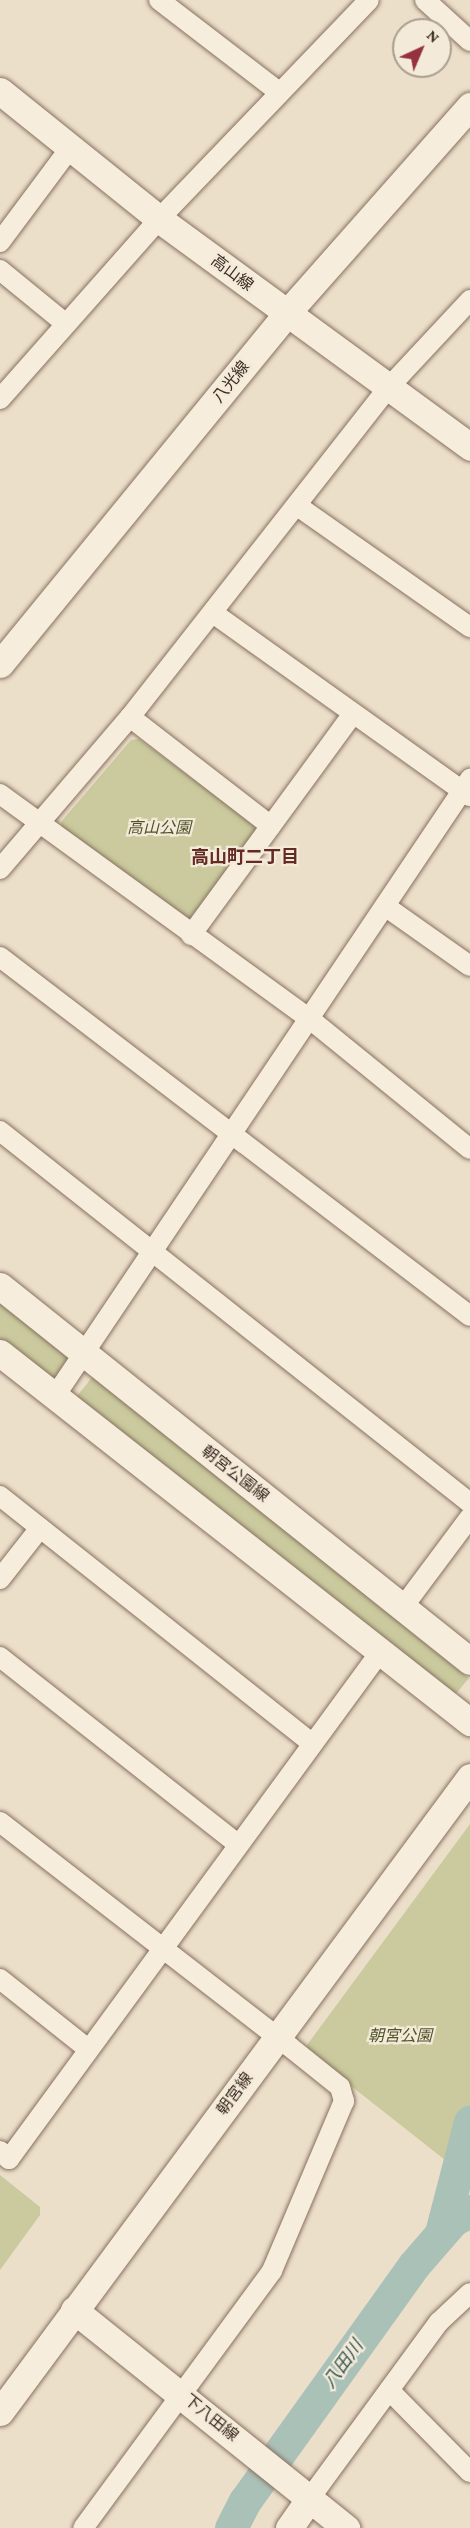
<!DOCTYPE html>
<meta charset="utf-8">
<style>
body{margin:0}
#map{position:relative;width:470px;height:2528px;overflow:hidden;background:#ecdfca;font-family:"Crimson Pro","Noto Sans JP",serif}
div>[style]{position:absolute}
.green>*{inset:0;background:#caca9e;transform-origin:0 0}
.river>*{height:33px;margin:-16.5px;padding:0 16.5px;transform-origin:16.5px;border-radius:16.5px;background:#aac1b8}
.roads{filter:drop-shadow(0 0 2px #88715f) drop-shadow(0 0 2px #88715f)}
.street>*{height:20px;margin:-10px;padding:0 10px;transform-origin:10px;border-radius:10px;background:#f7eddd}
.secondary>*{height:27px;margin:-13.5px;padding:0 13.5px;transform-origin:13.5px;border-radius:13.5px;background:#f7eddd}
span{translate:-50% -50%;white-space:nowrap;text-align:center;line-height:1.15;-webkit-text-stroke:4.5px #f4ead9;paint-order:stroke}
.street-label{font-size:16px;color:#3a2b22}
.park-label{font-size:16px;color:#4e552a;font-style:italic}
.neighbourhood-label{font-size:18px;color:#642b24;font-weight:700}
.water-label{font-size:18px;color:#325852;font-style:italic}
.north{position:absolute;left:392px;top:18px;width:60px;height:60px;box-sizing:border-box;background:#f4ead9;border:2px solid #aa9e90;border-radius:50%;rotate:44deg;font-size:16px;font-weight:700;line-height:24px;text-align:center;color:#3a2b22}
.north::after{content:'';display:block;margin:auto;width:21px;height:27px;background:#94333d;clip-path:polygon(50% 0,100% 100%,50% 72%,0 100%)}
</style>
<div id="map">
<div class="green">
<div style="clip-path:polygon(139px 739px,254px 824px,255px 832px,191px 919px,183px 920px,62px 830px,61px 822px,131px 740px)"></div>
<div style="clip-path:polygon(0 1296px,75px 1359px,59px 1386px,0 1346px)"></div>
<div style="left:94px;top:1375px;width:482px;height:31px;rotate:39deg"></div>
<div style="clip-path:polygon(470px 1824px,470px 2168px,445px 2160px,308px 2052px,307px 2045px)"></div>
<div style="clip-path:polygon(0 2175px,40px 2207px,40px 2215px,0 2270px)"></div>
</div>
<div class="river">
<div style="left:441px;top:2233px;width:115px;rotate:-75.4deg"></div>
<div style="left:231px;top:2528px;width:30px;rotate:-63deg"></div>
<div style="left:245px;top:2501px;width:290px;rotate:-54.4deg"></div>
<div style="left:414px;top:2265px;width:60px;rotate:-49.1deg"></div>
<div style="left:453px;top:2220px;width:19px;rotate:-28deg"></div>
</div>
<div class="roads">
<div class="street">
<div style="left:159px;top:0;width:151px;rotate:37.5deg"></div>
<div style="left:425px;top:0;width:61px;rotate:42.3deg"></div>
<div style="left:0;top:242px;width:117px;rotate:-53.3deg"></div>
<div style="left:0;top:270px;width:85px;rotate:39.3deg"></div>
<div style="left:0;top:399px;width:240px;rotate:-48.5deg"></div>
<div style="left:159px;top:219px;width:303px;rotate:-46.2deg"></div>
<div style="left:299px;top:507px;width:209px;rotate:35.1deg"></div>
<div style="left:213px;top:613px;width:315px;rotate:35.5deg"></div>
<div style="left:130px;top:717px;width:178px;rotate:37.7deg"></div>
<div style="left:0;top:794px;width:383px;rotate:36deg"></div>
<div style="left:310px;top:1019px;width:206px;rotate:39.1deg"></div>
<div style="left:0;top:869px;width:200px;rotate:-49.5deg"></div>
<div style="left:130px;top:717px;width:420px;rotate:-51.9deg"></div>
<div style="left:389px;top:387px;width:119px;rotate:-47deg"></div>
<div style="left:385px;top:906px;width:104px;rotate:35.2deg"></div>
<div style="left:191px;top:935px;width:273px;rotate:-53.8deg"></div>
<div style="left:0;top:957px;width:591px;rotate:37.37deg"></div>
<div style="left:0;top:1131px;width:599px;rotate:38.36deg"></div>
<div style="left:55px;top:1396px;width:744px;rotate:-56.07deg"></div>
<div style="left:0;top:1496px;width:398px;rotate:38.4deg"></div>
<div style="left:0;top:1579px;width:65px;rotate:-51.9deg"></div>
<div style="left:403px;top:1607px;width:112px;rotate:-53.3deg"></div>
<div style="left:0;top:1657px;width:303px;rotate:38.2deg"></div>
<div style="left:0;top:1822px;width:367px;rotate:37.8deg"></div>
<div style="left:290px;top:2047px;width:64px;rotate:38.7deg"></div>
<div style="left:340px;top:2087px;width:15px;rotate:74deg"></div>
<div style="left:344px;top:2101px;width:185px;rotate:113deg"></div>
<div style="left:272px;top:2271px;width:319px;rotate:126.3deg"></div>
<div style="left:0;top:1979px;width:112px;rotate:38.5deg"></div>
<div style="left:0;top:2151px;width:12px;rotate:42deg"></div>
<div style="left:9px;top:2159px;width:625px;rotate:-53.79deg"></div>
<div style="left:389px;top:2390px;width:115px;rotate:45.4deg"></div>
<div style="left:310px;top:2498px;width:218px;rotate:-53.8deg"></div>
<div style="left:439px;top:2322px;width:42px;rotate:-43.1deg"></div>
</div>
<div class="secondary">
<div style="left:0;top:91px;width:204px;rotate:38.8deg"></div>
<div style="left:159px;top:219px;width:386px;rotate:36.2deg"></div>
<div style="left:0;top:664px;width:452px;rotate:-50.7deg"></div>
<div style="left:286px;top:314px;width:278px;rotate:-48.5deg"></div>
<div style="left:0;top:1286px;width:601px;rotate:38.59deg"></div>
<div style="left:0;top:1353px;width:598px;rotate:38.14deg"></div>
<div style="left:74px;top:2310px;width:349px;rotate:38.7deg"></div>
<div style="left:0;top:2412px;width:790px;rotate:-53.49deg"></div>
<div style="left:289px;top:2528px;width:37px;rotate:-55deg"></div>
</div>
</div>
<div class="street-label">
<span style="left:232px;top:273px;rotate:37deg">高山線</span>
<span style="left:231px;top:382px;rotate:-51deg">八光線</span>
<span style="left:235px;top:1474px;rotate:38deg">朝宮公園線</span>
<span style="left:235px;top:2094px;rotate:-53deg">朝宮線</span>
<span style="left:211px;top:2418px;rotate:39deg">下八田線</span>
</div>
<div class="park-label">
<span style="left:159px;top:828px">高山公園</span>
<span style="left:400px;top:2036px">朝宮公園</span>
</div>
<div class="neighbourhood-label">
<span style="left:245px;top:857px">高山町二丁目</span>
</div>
<div class="water-label">
<span style="left:343px;top:2364px;rotate:-54deg">八田川</span>
</div>
<div class="north">N</div>
</div>
